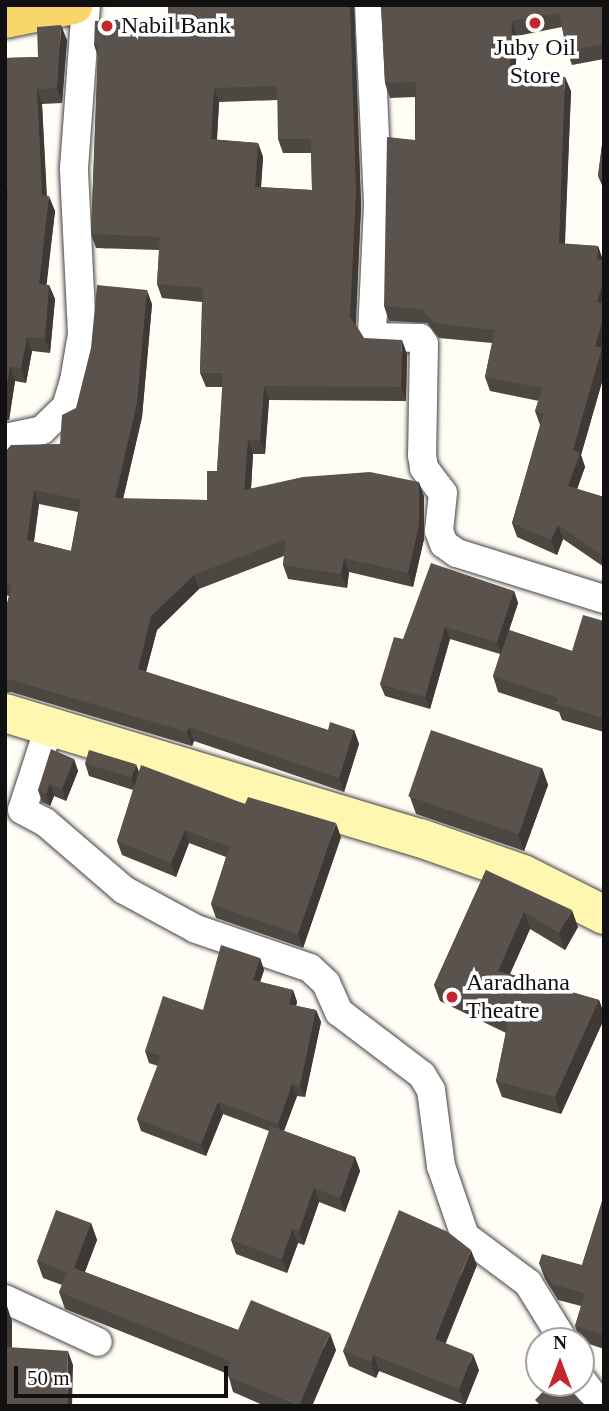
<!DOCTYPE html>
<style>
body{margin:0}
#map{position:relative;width:609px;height:1411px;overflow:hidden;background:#fffdf5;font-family:Georgia,serif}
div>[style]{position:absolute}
.roads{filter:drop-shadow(0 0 2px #444) drop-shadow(0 0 2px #444)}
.street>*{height:28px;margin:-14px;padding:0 14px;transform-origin:14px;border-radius:14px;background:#fff}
.secondary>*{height:38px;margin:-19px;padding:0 19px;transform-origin:19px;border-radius:19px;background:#fff6b0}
.primary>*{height:38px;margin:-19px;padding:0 19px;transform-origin:19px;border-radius:19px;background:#f9d66b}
.wall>*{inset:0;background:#4d4742}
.shaded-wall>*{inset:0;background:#3f3936}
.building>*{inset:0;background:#5a524d;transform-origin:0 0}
.dots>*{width:19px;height:19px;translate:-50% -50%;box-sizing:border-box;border:4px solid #fff;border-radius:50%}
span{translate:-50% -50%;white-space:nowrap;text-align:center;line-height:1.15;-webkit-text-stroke:7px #fff;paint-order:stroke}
.poi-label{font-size:24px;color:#111}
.left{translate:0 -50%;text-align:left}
.frame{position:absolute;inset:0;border:7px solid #111;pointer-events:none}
.north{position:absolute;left:525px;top:1327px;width:70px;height:70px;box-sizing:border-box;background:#fff;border:2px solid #a0a0a0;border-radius:50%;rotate:0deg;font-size:19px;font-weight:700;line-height:28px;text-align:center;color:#111}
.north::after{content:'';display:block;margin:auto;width:24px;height:32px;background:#c4262e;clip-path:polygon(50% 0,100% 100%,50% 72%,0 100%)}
.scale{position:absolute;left:14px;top:1366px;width:214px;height:32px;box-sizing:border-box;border:4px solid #111;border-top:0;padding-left:9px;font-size:21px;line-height:24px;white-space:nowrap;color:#111;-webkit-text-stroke:5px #fff;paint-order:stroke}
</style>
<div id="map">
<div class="roads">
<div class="street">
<div style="left:369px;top:5px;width:201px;rotate:87.4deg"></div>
<div style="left:378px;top:206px;width:126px;rotate:92.7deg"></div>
<div style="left:372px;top:332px;width:6px;rotate:51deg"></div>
<div style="left:376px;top:337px;width:44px;rotate:1.3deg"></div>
<div style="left:420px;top:338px;width:7px;rotate:56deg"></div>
<div style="left:424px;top:344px;width:111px;rotate:91deg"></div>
<div style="left:422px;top:455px;width:13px;rotate:81deg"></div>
<div style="left:424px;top:468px;width:31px;rotate:53deg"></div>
<div style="left:443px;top:493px;width:38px;rotate:96deg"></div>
<div style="left:439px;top:531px;width:14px;rotate:69deg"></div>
<div style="left:444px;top:544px;width:16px;rotate:35deg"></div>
<div style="left:457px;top:553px;width:154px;rotate:17.4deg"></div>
<div style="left:5px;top:438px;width:38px;rotate:-12deg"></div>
<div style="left:42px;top:430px;width:33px;rotate:-44deg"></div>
<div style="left:66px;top:407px;width:27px;rotate:-73deg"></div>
<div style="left:74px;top:381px;width:48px;rotate:-80.3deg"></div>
<div style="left:82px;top:334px;width:166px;rotate:-92.8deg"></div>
<div style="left:74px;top:168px;width:163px;rotate:-85.8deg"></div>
<div style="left:50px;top:724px;width:90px;rotate:108deg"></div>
<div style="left:22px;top:810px;width:26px;rotate:28deg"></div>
<div style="left:45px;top:822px;width:104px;rotate:40.7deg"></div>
<div style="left:124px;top:890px;width:82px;rotate:28.4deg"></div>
<div style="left:196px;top:929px;width:120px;rotate:18.9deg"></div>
<div style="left:310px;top:968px;width:22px;rotate:43deg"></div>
<div style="left:326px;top:983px;width:32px;rotate:66deg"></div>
<div style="left:339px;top:1012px;width:104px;rotate:37.2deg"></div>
<div style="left:422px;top:1075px;width:17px;rotate:59deg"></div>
<div style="left:431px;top:1090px;width:77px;rotate:82.5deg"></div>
<div style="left:441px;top:1166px;width:74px;rotate:71.1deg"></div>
<div style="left:465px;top:1236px;width:79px;rotate:36.7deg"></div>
<div style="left:528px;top:1283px;width:68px;rotate:58.2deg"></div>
<div style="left:5px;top:1299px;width:102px;rotate:24.8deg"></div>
<div style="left:581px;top:1379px;width:34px;rotate:53deg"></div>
</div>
<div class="secondary">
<div style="left:5px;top:713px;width:433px;rotate:16.8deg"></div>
<div style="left:420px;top:838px;width:109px;rotate:19.3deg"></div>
<div style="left:523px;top:874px;width:91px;rotate:26.8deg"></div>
</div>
<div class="primary">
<div style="left:5px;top:19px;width:70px;rotate:-11.5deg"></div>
</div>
</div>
<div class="wall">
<div style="clip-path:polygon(evenodd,168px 5px,354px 5px,361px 206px,356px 325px,364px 338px,407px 354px,406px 401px,269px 400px,265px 454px,253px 454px,251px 489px,424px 496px,424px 539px,413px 587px,349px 572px,347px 588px,288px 579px,283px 565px,284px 556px,199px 589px,157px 630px,146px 672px,328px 730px,354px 730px,359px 744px,344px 792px,194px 741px,192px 746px,11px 692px,5px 693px,5px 612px,9px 596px,5px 595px,5px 452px,60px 444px,76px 408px,152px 304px,142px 417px,123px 499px,207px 500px,217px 471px,223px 387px,206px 387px,200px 373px,202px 302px,162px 298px,157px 284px,159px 250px,96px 248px,91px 234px,98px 57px,94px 45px,134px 26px,168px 26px,168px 5px,278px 100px,278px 139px,283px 153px,311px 153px,312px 190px,261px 187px,263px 157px,258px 143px,217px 140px,219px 102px,278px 100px,168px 5px,39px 504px,78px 512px,71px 551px,34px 542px,39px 504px)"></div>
<div style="clip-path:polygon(381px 5px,604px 5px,604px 59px,572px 65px,567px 51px,562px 27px,517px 36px,515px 75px,571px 91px,565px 244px,598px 246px,603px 260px,604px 375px,581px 455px,585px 467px,577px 489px,604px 497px,604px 567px,563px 539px,557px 555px,517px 537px,512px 523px,540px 425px,535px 411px,539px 401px,490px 391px,485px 377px,492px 343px,439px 338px,427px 323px,389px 321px,384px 306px,415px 140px,415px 97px,390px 98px,385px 83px)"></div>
<div style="clip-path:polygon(67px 40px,62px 103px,42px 104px,47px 196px,55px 211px,46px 285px,49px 285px,55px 299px,50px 353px,32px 351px,26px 383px,15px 381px,9px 420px,5px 421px,5px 217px,7px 204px,5px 204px,5px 58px,38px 57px)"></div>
<div style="clip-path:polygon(604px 129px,604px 190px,598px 176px)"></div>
<div style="clip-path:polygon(514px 591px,518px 603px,509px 630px,572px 651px,604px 621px,604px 732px,562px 720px,559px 712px,498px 692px,493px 676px,500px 654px,450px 639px,430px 709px,385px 696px,380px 684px,403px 639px)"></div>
<div style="clip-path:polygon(74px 759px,78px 771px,66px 801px,54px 796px,50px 806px,42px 802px,38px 790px)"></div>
<div style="clip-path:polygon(85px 763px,139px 772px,245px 804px,341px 837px,303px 948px,216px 918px,211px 904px,226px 857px,189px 843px,176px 877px,122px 855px,117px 841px,133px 790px,89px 776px)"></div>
<div style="clip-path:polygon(542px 768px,548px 785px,524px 851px,416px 814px,410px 797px)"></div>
<div style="clip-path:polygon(486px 870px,578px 927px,565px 950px,530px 929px,510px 974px,599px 1000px,604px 1014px,604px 1019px,561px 1114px,502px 1097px,496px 1081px,506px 1033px,440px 1001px,434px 985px)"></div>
<div style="clip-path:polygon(260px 958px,264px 970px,260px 982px,293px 990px,297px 1002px,296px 1006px,316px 1010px,321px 1022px,305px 1097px,297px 1096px,284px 1131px,355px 1157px,360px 1171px,345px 1212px,319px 1202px,304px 1245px,298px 1243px,287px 1273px,236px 1254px,231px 1240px,269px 1131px,223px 1114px,206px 1156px,141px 1131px,137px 1119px,158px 1066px,149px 1063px,145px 1051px,203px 1010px)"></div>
<div style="clip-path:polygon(604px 1195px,604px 1349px,580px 1341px,575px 1326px,581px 1306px,558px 1300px,545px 1279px,539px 1263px,582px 1265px)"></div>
<div style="clip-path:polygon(91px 1223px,97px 1240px,85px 1272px,238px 1330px,336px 1350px,312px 1406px,265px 1406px,233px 1392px,228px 1374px,65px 1309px,59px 1292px,62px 1285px,43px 1278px,37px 1261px)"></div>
<div style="clip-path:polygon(477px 1265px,445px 1343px,479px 1370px,465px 1405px,379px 1371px,376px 1378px,349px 1366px,343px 1351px)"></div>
</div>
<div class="shaded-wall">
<div style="clip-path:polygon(350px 5px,354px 5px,361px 206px,355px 331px,350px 317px)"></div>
<div style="clip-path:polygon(512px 21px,517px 36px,515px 89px,510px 75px)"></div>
<div style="clip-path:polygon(61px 25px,67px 40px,62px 103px,57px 88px)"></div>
<div style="clip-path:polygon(565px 77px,571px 91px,564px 258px,559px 243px)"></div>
<div style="clip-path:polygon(214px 88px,219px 102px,216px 153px,211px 139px)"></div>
<div style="clip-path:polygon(37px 89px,42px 104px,47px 210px,42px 195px)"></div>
<div style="clip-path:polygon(258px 143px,263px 157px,260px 201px,255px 187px)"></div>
<div style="clip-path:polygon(49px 196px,55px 211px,45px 299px,39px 284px)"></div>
<div style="clip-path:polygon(598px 246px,603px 261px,597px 259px)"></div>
<div style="clip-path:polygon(604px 278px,604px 311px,597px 302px)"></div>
<div style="clip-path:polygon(49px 285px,55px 299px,50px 353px,45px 338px)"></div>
<div style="clip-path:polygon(147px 290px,152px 304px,142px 417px,120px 512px,115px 498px)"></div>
<div style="clip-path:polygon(604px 315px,603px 350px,604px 375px,581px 455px,585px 467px,573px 500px,568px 486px,573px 450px,595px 346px)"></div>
<div style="clip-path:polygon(27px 337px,32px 351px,26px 383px,21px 368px)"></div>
<div style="clip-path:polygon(402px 340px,407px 354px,406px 401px,401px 387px)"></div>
<div style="clip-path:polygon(10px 366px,15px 381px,9px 420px,5px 410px,5px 396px)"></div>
<div style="clip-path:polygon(264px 386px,269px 400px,265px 454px,260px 440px)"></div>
<div style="clip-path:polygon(248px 440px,253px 454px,250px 504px,244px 490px)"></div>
<div style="clip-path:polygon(419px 482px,424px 496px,424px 539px,413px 587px,408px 573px)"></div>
<div style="clip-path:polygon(34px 490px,39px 504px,32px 554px,27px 540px)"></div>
<div style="clip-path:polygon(558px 525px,563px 539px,557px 555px,551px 540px)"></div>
<div style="clip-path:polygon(344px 558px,349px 572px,347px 588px,341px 574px)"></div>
<div style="clip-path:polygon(194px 575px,199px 589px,157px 630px,143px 683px,138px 669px,151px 616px)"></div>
<div style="clip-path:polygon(514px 591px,518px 603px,501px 655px,497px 642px)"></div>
<div style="clip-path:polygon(445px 627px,450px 639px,430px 709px,425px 697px)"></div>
<div style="clip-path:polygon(189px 727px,194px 741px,192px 746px,187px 732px)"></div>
<div style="clip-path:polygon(354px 730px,359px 744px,344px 792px,339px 778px)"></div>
<div style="clip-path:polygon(74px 759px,78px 771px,66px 801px,62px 789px)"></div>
<div style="clip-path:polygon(136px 764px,141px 777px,136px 790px,131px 778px)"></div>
<div style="clip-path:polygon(542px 768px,548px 785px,524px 851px,518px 834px)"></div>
<div style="clip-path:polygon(50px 784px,54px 796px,50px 806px,46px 794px)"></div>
<div style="clip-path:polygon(336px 823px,341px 837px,303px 948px,298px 934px)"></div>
<div style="clip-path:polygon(185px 830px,189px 843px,176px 877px,171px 863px)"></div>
<div style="clip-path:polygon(572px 910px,578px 927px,565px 950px,559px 933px)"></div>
<div style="clip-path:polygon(524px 912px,530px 929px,504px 987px,498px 971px)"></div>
<div style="clip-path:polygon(260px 958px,264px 970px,257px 992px,253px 980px)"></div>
<div style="clip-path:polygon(293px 990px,297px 1002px,293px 1016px,289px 1004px)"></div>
<div style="clip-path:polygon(599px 1000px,604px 1014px,604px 1019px,561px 1114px,555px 1097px)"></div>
<div style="clip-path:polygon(316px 1010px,321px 1022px,305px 1097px,300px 1085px)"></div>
<div style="clip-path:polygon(292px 1084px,297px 1096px,282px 1136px,278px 1124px)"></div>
<div style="clip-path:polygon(218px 1102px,223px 1114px,206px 1156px,201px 1144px)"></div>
<div style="clip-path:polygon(355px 1157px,360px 1171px,345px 1212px,340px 1198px)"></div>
<div style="clip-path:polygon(314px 1188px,319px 1202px,304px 1245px,299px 1231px)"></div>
<div style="clip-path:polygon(91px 1223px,97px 1240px,80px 1284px,74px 1268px)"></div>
<div style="clip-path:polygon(292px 1229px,298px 1243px,287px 1273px,282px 1259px)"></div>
<div style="clip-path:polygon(471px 1250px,477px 1265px,441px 1355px,435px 1339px)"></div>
<div style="clip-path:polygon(7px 1306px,12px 1321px,12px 1361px,7px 1347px)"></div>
<div style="clip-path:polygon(330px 1333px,336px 1350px,312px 1406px,299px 1406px)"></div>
<div style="clip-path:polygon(68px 1351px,73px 1365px,72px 1406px,67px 1406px)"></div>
<div style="clip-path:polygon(473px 1354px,479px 1370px,465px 1405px,459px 1389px)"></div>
<div style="clip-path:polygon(374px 1355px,379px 1371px,376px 1378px,371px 1362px)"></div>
</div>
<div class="building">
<div style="clip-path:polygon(evenodd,168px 5px,350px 5px,356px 192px,350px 317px,364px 338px,402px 340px,401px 387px,264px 386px,260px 440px,248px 440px,244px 490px,303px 477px,370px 472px,419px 482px,419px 525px,408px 573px,344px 558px,341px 574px,283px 565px,286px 539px,194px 575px,151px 616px,138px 669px,328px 730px,330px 722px,354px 730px,339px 778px,189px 727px,187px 732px,5px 678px,5px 612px,12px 584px,5px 582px,5px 452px,11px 445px,60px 444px,62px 415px,76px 408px,91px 348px,97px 285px,147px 290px,137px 403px,115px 498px,207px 500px,207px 471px,217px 471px,223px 373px,200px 373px,203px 288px,157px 284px,160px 237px,91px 234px,98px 46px,94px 45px,95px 21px,131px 19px,131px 26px,168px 26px,168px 5px,277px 86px,278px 139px,311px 139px,312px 190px,255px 187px,258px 143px,211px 139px,214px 88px,277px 86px,168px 5px,34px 490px,81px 500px,71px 551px,27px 540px,34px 490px)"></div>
<div style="clip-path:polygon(381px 5px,604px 5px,604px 44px,567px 51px,559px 13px,512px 21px,510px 75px,565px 77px,559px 243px,598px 246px,597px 259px,604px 261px,604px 278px,597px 302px,604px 304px,604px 315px,595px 346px,602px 348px,573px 450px,580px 453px,568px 486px,604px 497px,604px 549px,602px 555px,558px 525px,551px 540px,512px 523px,544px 414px,535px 411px,542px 388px,485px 377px,495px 330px,434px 323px,422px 309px,384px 306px,387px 137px,415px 140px,416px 82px,385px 83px)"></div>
<div style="clip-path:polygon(61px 25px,57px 88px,37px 89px,42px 195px,49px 196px,39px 284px,49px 285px,45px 338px,27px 337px,21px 368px,10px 366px,5px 396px,5px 217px,9px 189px,5px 189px,5px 58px,38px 57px,37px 27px)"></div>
<div style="clip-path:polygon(604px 129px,604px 177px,598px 176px)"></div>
<div style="clip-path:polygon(431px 563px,514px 591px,497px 642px,445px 627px,425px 697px,380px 684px,394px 637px,403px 639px)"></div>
<div style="clip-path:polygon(583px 615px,604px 621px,604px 718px,556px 704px,558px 698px,493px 676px,509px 630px,572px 651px)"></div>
<div style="left:431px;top:730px;width:117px;height:70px;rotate:19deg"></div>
<div style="clip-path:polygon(51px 749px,74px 759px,62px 789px,50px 784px,46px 794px,38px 790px)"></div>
<div style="left:89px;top:750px;width:49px;height:14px;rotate:17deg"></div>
<div style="clip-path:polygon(141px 765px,245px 804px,248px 797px,336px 823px,298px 934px,211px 904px,230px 847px,185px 830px,171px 863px,117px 841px)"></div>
<div style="clip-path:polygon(486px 870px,572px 910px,559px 933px,524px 912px,498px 971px,599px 1000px,555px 1097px,496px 1081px,508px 1021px,434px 985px)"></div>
<div style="clip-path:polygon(221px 945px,260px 958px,253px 980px,293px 990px,289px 1004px,316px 1010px,300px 1085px,292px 1084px,278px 1124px,218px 1102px,201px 1144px,137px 1119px,161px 1056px,145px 1051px,163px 996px,203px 1010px)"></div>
<div style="clip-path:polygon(271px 1126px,355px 1157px,340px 1198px,314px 1188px,299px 1231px,292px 1229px,282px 1259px,231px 1240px)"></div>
<div style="clip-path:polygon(604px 1195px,604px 1335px,575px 1326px,585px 1293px,552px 1284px,539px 1263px,542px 1254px,582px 1265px)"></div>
<div style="clip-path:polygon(56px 1210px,91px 1223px,74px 1268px,238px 1330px,251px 1300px,330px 1333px,299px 1406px,227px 1376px,230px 1361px,59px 1292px,67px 1272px,37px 1261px)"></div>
<div style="clip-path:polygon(399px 1210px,448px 1232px,471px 1250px,435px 1339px,473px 1354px,459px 1389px,374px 1355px,371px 1362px,343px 1351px)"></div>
<div style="clip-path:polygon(5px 1305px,7px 1306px,7px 1347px,68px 1351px,67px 1406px,5px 1406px)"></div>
<div style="clip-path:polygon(551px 1383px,563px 1383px,586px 1406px,541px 1406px,535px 1400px)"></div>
</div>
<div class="dots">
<div style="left:535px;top:23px;background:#c4262e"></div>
<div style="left:107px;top:26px;background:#c4262e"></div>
<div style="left:452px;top:997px;background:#c4262e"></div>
</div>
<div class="poi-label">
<span class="left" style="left:121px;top:26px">Nabil Bank</span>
<span style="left:535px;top:62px">Juby Oil<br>Store</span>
<span class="left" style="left:466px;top:997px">Aaradhana<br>Theatre</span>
</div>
<div class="frame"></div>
<div class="north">N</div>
<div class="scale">50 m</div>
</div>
